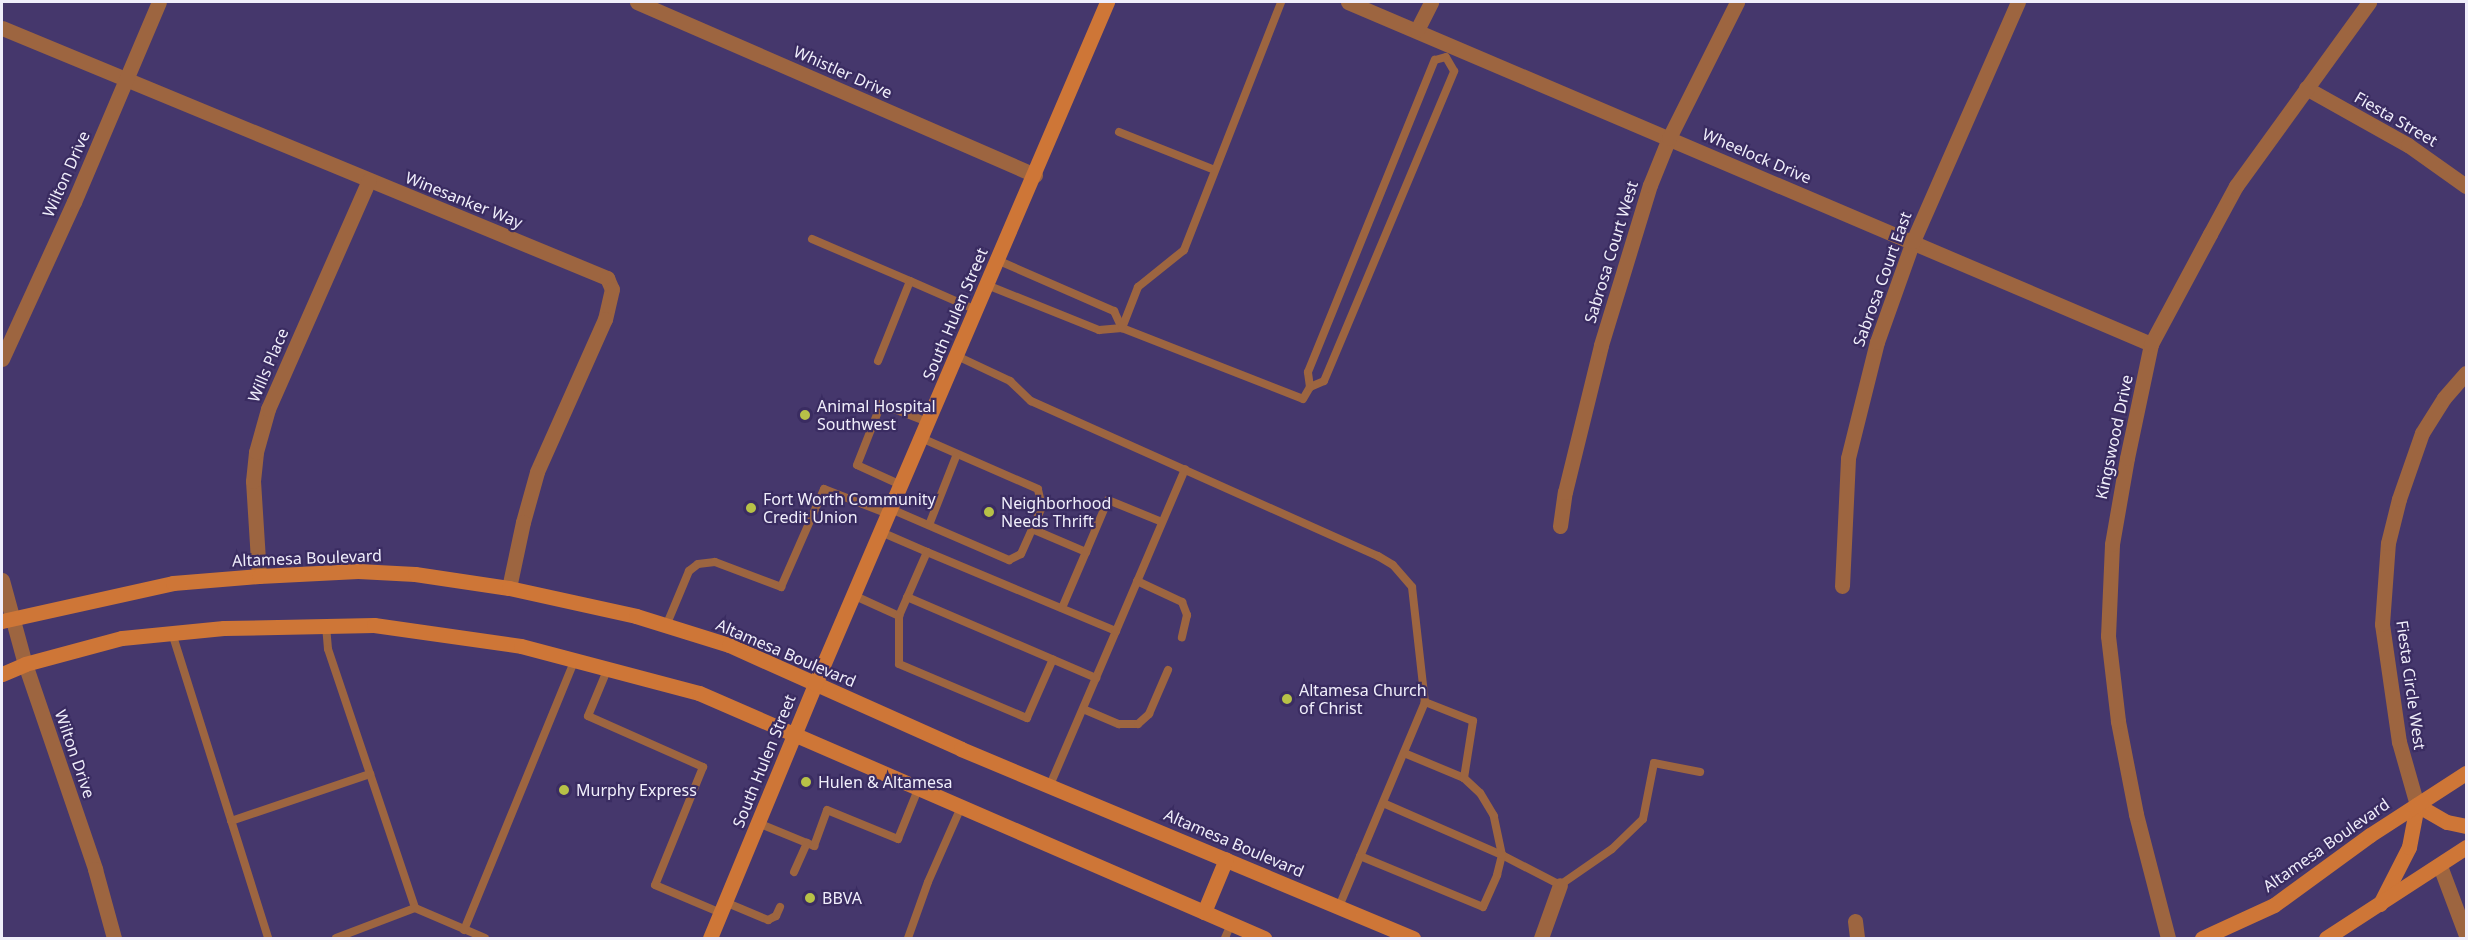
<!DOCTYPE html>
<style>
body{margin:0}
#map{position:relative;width:2468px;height:940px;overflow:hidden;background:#45376c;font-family:"Noto Sans",sans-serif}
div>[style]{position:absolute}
.service>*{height:8px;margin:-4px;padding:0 4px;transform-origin:4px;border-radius:4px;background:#9d6540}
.minor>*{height:15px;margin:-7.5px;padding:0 7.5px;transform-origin:7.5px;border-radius:7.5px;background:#9d6540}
.tertiary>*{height:15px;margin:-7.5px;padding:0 7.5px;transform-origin:7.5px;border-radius:7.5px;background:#9d6540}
.secondary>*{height:15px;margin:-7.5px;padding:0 7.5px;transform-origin:7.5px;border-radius:7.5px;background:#ce7637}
.dots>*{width:16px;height:16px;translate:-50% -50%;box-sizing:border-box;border:3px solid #3a2c61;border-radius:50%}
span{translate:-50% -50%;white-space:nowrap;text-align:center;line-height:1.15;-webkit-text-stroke:4.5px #3a2c61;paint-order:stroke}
.street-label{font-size:16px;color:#f0eefb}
.poi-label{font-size:16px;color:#f0eefb}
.left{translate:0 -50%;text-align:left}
.frame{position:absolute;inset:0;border:3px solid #f0eefb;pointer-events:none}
</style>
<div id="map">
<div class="service">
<div style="left:1119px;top:132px;width:103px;rotate:21.6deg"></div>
<div style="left:812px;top:239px;width:107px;rotate:23.2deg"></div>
<div style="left:997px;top:260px;width:128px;rotate:23.6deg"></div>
<div style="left:1114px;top:311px;width:19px;rotate:65deg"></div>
<div style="left:987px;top:285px;width:121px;rotate:21.9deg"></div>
<div style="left:1099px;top:330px;width:23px;rotate:-5deg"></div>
<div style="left:1122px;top:328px;width:194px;rotate:21.4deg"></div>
<div style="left:1303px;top:399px;width:14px;rotate:-60deg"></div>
<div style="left:1310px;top:387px;width:15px;rotate:-23deg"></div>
<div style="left:1324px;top:381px;width:336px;rotate:-67.2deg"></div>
<div style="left:1454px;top:71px;width:16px;rotate:-120deg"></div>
<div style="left:1122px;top:328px;width:44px;rotate:-68.7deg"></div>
<div style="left:1138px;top:287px;width:59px;rotate:-38.8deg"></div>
<div style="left:1184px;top:250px;width:266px;rotate:-68.6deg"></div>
<div style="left:957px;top:356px;width:59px;rotate:25.3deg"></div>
<div style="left:1010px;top:381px;width:29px;rotate:44deg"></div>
<div style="left:1031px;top:401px;width:380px;rotate:24.1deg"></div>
<div style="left:1378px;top:556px;width:17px;rotate:31deg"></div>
<div style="left:1393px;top:565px;width:29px;rotate:49deg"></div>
<div style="left:1412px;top:587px;width:116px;rotate:83.6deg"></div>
<div style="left:1425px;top:702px;width:222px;rotate:112.8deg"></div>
<div style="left:878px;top:361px;width:86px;rotate:-68.2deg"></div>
<div style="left:910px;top:281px;width:72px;rotate:23.7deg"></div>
<div style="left:1310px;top:387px;width:15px;rotate:-98deg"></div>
<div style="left:1308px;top:372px;width:337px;rotate:-67.9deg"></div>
<div style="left:1435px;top:60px;width:11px;rotate:-15deg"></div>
<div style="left:901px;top:485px;width:48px;rotate:-155.6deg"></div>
<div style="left:857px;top:465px;width:66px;rotate:-68.5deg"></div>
<div style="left:881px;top:404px;width:50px;rotate:21deg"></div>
<div style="left:891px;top:509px;width:129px;rotate:23.4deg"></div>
<div style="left:1009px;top:560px;width:13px;rotate:-27deg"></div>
<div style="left:1021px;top:554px;width:51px;rotate:-65.9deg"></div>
<div style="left:1042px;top:507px;width:18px;rotate:-103deg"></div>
<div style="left:1038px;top:489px;width:128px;rotate:-156.4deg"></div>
<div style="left:929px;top:525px;width:76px;rotate:-68.5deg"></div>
<div style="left:1032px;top:529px;width:59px;rotate:23.1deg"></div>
<div style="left:1086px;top:552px;width:56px;rotate:-67.1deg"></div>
<div style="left:1108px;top:500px;width:58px;rotate:22.2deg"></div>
<div style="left:881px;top:532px;width:50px;rotate:23.5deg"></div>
<div style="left:1137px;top:581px;width:50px;rotate:25deg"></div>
<div style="left:1182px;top:602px;width:14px;rotate:69deg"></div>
<div style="left:1187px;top:615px;width:23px;rotate:103deg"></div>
<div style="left:853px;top:595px;width:51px;rotate:24.5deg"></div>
<div style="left:899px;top:616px;width:70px;rotate:-66.4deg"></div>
<div style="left:927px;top:552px;width:205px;rotate:22.7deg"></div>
<div style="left:1116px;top:631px;width:168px;rotate:113.2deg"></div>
<div style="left:907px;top:597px;width:206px;rotate:23.2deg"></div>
<div style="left:1062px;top:608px;width:61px;rotate:-66.8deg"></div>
<div style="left:899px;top:616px;width:48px;rotate:90deg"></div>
<div style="left:899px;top:664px;width:139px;rotate:22.9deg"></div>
<div style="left:1027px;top:718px;width:64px;rotate:-66.2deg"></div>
<div style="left:326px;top:626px;width:23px;rotate:85deg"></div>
<div style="left:328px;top:649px;width:273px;rotate:71.4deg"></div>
<div style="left:415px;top:908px;width:76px;rotate:23.2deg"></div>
<div style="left:666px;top:626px;width:60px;rotate:-67.3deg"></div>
<div style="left:689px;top:571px;width:11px;rotate:-38deg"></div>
<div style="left:698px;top:564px;width:17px;rotate:-7deg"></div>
<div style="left:715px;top:562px;width:71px;rotate:20.7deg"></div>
<div style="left:781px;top:587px;width:107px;rotate:-66.3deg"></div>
<div style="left:824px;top:489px;width:69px;rotate:21.3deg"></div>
<div style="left:1116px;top:631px;width:176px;rotate:-66.9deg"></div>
<div style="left:172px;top:633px;width:320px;rotate:72.5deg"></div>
<div style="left:608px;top:668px;width:52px;rotate:112.6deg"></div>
<div style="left:588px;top:716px;width:126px;rotate:23.9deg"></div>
<div style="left:703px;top:767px;width:127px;rotate:112.1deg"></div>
<div style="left:655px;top:885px;width:72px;rotate:23deg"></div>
<div style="left:1083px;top:709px;width:39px;rotate:23deg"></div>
<div style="left:1119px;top:724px;width:19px"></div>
<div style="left:1138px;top:724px;width:15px;rotate:-42deg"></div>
<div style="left:1149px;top:714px;width:48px;rotate:-66.6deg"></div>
<div style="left:1404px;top:753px;width:65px;rotate:22.6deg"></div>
<div style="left:1383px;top:803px;width:130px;rotate:23.6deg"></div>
<div style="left:1502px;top:855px;width:65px;rotate:27.3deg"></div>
<div style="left:1560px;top:885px;width:63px;rotate:-34.7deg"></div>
<div style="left:1612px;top:849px;width:43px;rotate:-44.1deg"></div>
<div style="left:1643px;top:819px;width:57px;rotate:-78.9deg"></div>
<div style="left:1654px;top:763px;width:47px;rotate:11.1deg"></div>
<div style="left:231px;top:821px;width:147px;rotate:-18.7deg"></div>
<div style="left:758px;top:823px;width:61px;rotate:22.3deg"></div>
<div style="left:814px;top:846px;width:38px;rotate:-70deg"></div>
<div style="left:827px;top:810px;width:77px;rotate:22.2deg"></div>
<div style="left:898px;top:839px;width:56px;rotate:-68deg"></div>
<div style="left:1360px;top:856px;width:133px;rotate:22.5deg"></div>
<div style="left:1483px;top:907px;width:35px;rotate:-66deg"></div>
<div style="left:1497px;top:875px;width:21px;rotate:-76deg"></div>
<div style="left:1502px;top:855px;width:40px;rotate:-102deg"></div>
<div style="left:1494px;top:816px;width:27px;rotate:-121deg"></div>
<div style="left:1480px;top:793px;width:22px;rotate:-137deg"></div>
<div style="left:1464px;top:778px;width:58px;rotate:-81deg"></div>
<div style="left:1473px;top:721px;width:52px;rotate:-158.4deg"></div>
<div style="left:794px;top:872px;width:32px;rotate:-66deg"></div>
<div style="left:725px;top:902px;width:47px;rotate:22.7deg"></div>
<div style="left:768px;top:920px;width:9px;rotate:-27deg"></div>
<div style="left:776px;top:916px;width:10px;rotate:-66deg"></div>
<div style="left:464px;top:930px;width:292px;rotate:-67.7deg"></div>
<div style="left:336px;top:938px;width:85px;rotate:-20.8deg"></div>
<div style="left:908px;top:938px;width:59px;rotate:-70.3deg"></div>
<div style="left:928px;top:882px;width:84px;rotate:-66.2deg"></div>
<div style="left:1225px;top:938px;width:15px;rotate:-67deg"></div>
</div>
<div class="minor">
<div style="left:637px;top:2px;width:434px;rotate:23.5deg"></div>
<div style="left:1348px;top:2px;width:873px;rotate:23.07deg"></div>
<div style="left:2px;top:28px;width:655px;rotate:22.45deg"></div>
<div style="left:607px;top:278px;width:12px;rotate:66deg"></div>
<div style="left:612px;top:289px;width:31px;rotate:103deg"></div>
<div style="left:605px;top:319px;width:167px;rotate:114deg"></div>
<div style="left:537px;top:472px;width:52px;rotate:105.6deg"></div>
<div style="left:523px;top:522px;width:67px;rotate:102deg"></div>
<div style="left:1417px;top:30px;width:31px;rotate:-63deg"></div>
<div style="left:2306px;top:88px;width:117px;rotate:29.2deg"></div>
<div style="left:2408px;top:145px;width:71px;rotate:35.3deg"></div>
<div style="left:2px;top:359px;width:173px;rotate:-65.4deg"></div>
<div style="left:74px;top:202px;width:217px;rotate:-67deg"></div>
<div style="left:1560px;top:526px;width:34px;rotate:-82deg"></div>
<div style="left:1565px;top:492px;width:151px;rotate:-76.2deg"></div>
<div style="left:1601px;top:345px;width:167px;rotate:-73deg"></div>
<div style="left:1650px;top:185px;width:51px;rotate:-68deg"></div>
<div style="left:1669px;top:138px;width:152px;rotate:-63.4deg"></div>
<div style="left:259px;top:576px;width:95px;rotate:-93.6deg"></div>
<div style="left:253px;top:481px;width:29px;rotate:-84deg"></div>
<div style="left:256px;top:452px;width:45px;rotate:-74.4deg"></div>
<div style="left:268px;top:409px;width:250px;rotate:-66.2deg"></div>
<div style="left:2px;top:580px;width:87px;rotate:74.7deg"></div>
<div style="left:25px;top:664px;width:217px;rotate:71.1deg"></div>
<div style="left:95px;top:869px;width:72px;rotate:74.6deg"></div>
<div style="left:1842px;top:586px;width:128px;rotate:-87.3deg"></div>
<div style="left:1848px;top:458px;width:120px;rotate:-76deg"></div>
<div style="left:1877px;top:342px;width:107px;rotate:-70.4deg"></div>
<div style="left:1913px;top:241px;width:261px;rotate:-66.3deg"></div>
<div style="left:2417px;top:805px;width:66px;rotate:-105.9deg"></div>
<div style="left:2399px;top:742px;width:119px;rotate:-98.2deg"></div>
<div style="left:2382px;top:624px;width:81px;rotate:-85.8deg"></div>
<div style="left:2388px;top:543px;width:45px;rotate:-76deg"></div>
<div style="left:2399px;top:499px;width:70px;rotate:-70.8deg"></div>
<div style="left:2422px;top:433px;width:41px;rotate:-57.8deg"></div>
<div style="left:2444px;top:398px;width:33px;rotate:-49deg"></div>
<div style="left:2440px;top:866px;width:74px;rotate:69.4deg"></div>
<div style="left:1855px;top:921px;width:17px;rotate:83deg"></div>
<div style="left:1541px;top:938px;width:56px;rotate:-70.3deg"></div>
</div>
<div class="tertiary">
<div style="left:2168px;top:938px;width:128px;rotate:-104.5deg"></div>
<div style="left:2136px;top:814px;width:95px;rotate:-101deg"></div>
<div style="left:2118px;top:721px;width:86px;rotate:-96.7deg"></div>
<div style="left:2108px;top:636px;width:92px;rotate:-87.5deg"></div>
<div style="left:2112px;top:544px;width:87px;rotate:-80.1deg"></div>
<div style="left:2127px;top:458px;width:116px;rotate:-78.1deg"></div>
<div style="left:2151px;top:344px;width:125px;rotate:-61.8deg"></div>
<div style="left:2210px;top:234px;width:55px;rotate:-61.6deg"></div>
<div style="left:2236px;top:186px;width:227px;rotate:-54.1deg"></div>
</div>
<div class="secondary">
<div style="left:2px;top:621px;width:175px;rotate:-12.5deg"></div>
<div style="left:173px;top:583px;width:86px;rotate:-4.7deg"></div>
<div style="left:259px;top:576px;width:99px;rotate:-2.9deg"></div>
<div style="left:358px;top:571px;width:57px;rotate:3deg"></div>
<div style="left:415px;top:574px;width:95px;rotate:8.5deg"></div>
<div style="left:509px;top:588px;width:130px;rotate:12.4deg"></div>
<div style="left:636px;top:616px;width:97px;rotate:17.3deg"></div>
<div style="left:729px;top:645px;width:254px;rotate:24.1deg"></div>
<div style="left:961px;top:749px;width:490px;rotate:22.7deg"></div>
<div style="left:2px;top:674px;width:25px;rotate:-23deg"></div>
<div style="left:25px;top:664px;width:100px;rotate:-15deg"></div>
<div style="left:122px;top:638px;width:102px;rotate:-5.6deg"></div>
<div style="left:224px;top:628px;width:150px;rotate:-1.1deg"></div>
<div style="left:374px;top:625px;width:148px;rotate:8.1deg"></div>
<div style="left:521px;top:646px;width:184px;rotate:14.8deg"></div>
<div style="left:699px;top:693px;width:616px;rotate:23.44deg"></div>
<div style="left:2380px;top:904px;width:64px;rotate:-63deg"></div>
<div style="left:2409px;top:847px;width:43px;rotate:-79.2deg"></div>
<div style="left:2417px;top:805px;width:34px;rotate:30deg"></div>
<div style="left:2447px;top:822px;width:19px;rotate:12deg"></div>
<div style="left:1204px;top:912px;width:57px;rotate:-67.5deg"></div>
<div style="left:710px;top:938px;width:275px;rotate:-67.5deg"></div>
<div style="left:815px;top:684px;width:742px;rotate:-66.82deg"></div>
<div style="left:2202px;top:938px;width:79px;rotate:-24.6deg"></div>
<div style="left:2274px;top:905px;width:119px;rotate:-36.1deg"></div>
<div style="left:2370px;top:835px;width:114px;rotate:-32.9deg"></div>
<div style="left:2326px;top:938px;width:167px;rotate:-33deg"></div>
</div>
<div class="dots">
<div style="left:805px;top:415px;background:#b7c147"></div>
<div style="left:751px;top:508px;background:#b7c147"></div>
<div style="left:989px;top:512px;background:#b7c147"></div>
<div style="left:1287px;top:699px;background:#b7c147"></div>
<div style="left:806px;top:782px;background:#b7c147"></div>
<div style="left:564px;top:790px;background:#b7c147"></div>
<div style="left:810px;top:898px;background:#b7c147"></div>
</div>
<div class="street-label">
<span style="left:843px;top:72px;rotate:24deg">Whistler Drive</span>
<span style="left:2396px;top:119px;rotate:30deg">Fiesta Street</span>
<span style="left:1757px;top:156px;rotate:23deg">Wheelock Drive</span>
<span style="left:66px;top:174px;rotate:-66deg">Wilton Drive</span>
<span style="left:464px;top:200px;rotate:22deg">Winesanker Way</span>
<span style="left:1611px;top:252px;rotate:-73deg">Sabrosa Court West</span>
<span style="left:1882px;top:279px;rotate:-70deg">Sabrosa Court East</span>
<span style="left:955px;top:314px;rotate:-67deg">South Hulen Street</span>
<span style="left:268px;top:365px;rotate:-67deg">Wills Place</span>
<span style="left:2114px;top:437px;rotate:-78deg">Kingswood Drive</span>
<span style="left:307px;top:558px;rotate:-2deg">Altamesa Boulevard</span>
<span style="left:786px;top:653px;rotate:23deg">Altamesa Boulevard</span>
<span style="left:2411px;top:685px;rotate:82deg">Fiesta Circle West</span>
<span style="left:75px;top:754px;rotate:71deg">Wilton Drive</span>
<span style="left:764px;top:761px;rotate:-68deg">South Hulen Street</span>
<span style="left:1234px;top:843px;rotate:23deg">Altamesa Boulevard</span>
<span style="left:2326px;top:845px;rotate:-35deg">Altamesa Boulevard</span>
</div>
<div class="poi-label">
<span class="left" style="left:817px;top:415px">Animal Hospital<br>Southwest</span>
<span class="left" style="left:763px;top:508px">Fort Worth Community<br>Credit Union</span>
<span class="left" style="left:1001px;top:512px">Neighborhood<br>Needs Thrift</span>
<span class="left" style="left:1299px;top:699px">Altamesa Church<br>of Christ</span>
<span class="left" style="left:818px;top:782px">Hulen &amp; Altamesa</span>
<span class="left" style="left:576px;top:790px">Murphy Express</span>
<span class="left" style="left:822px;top:898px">BBVA</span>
</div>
<div class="frame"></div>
</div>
